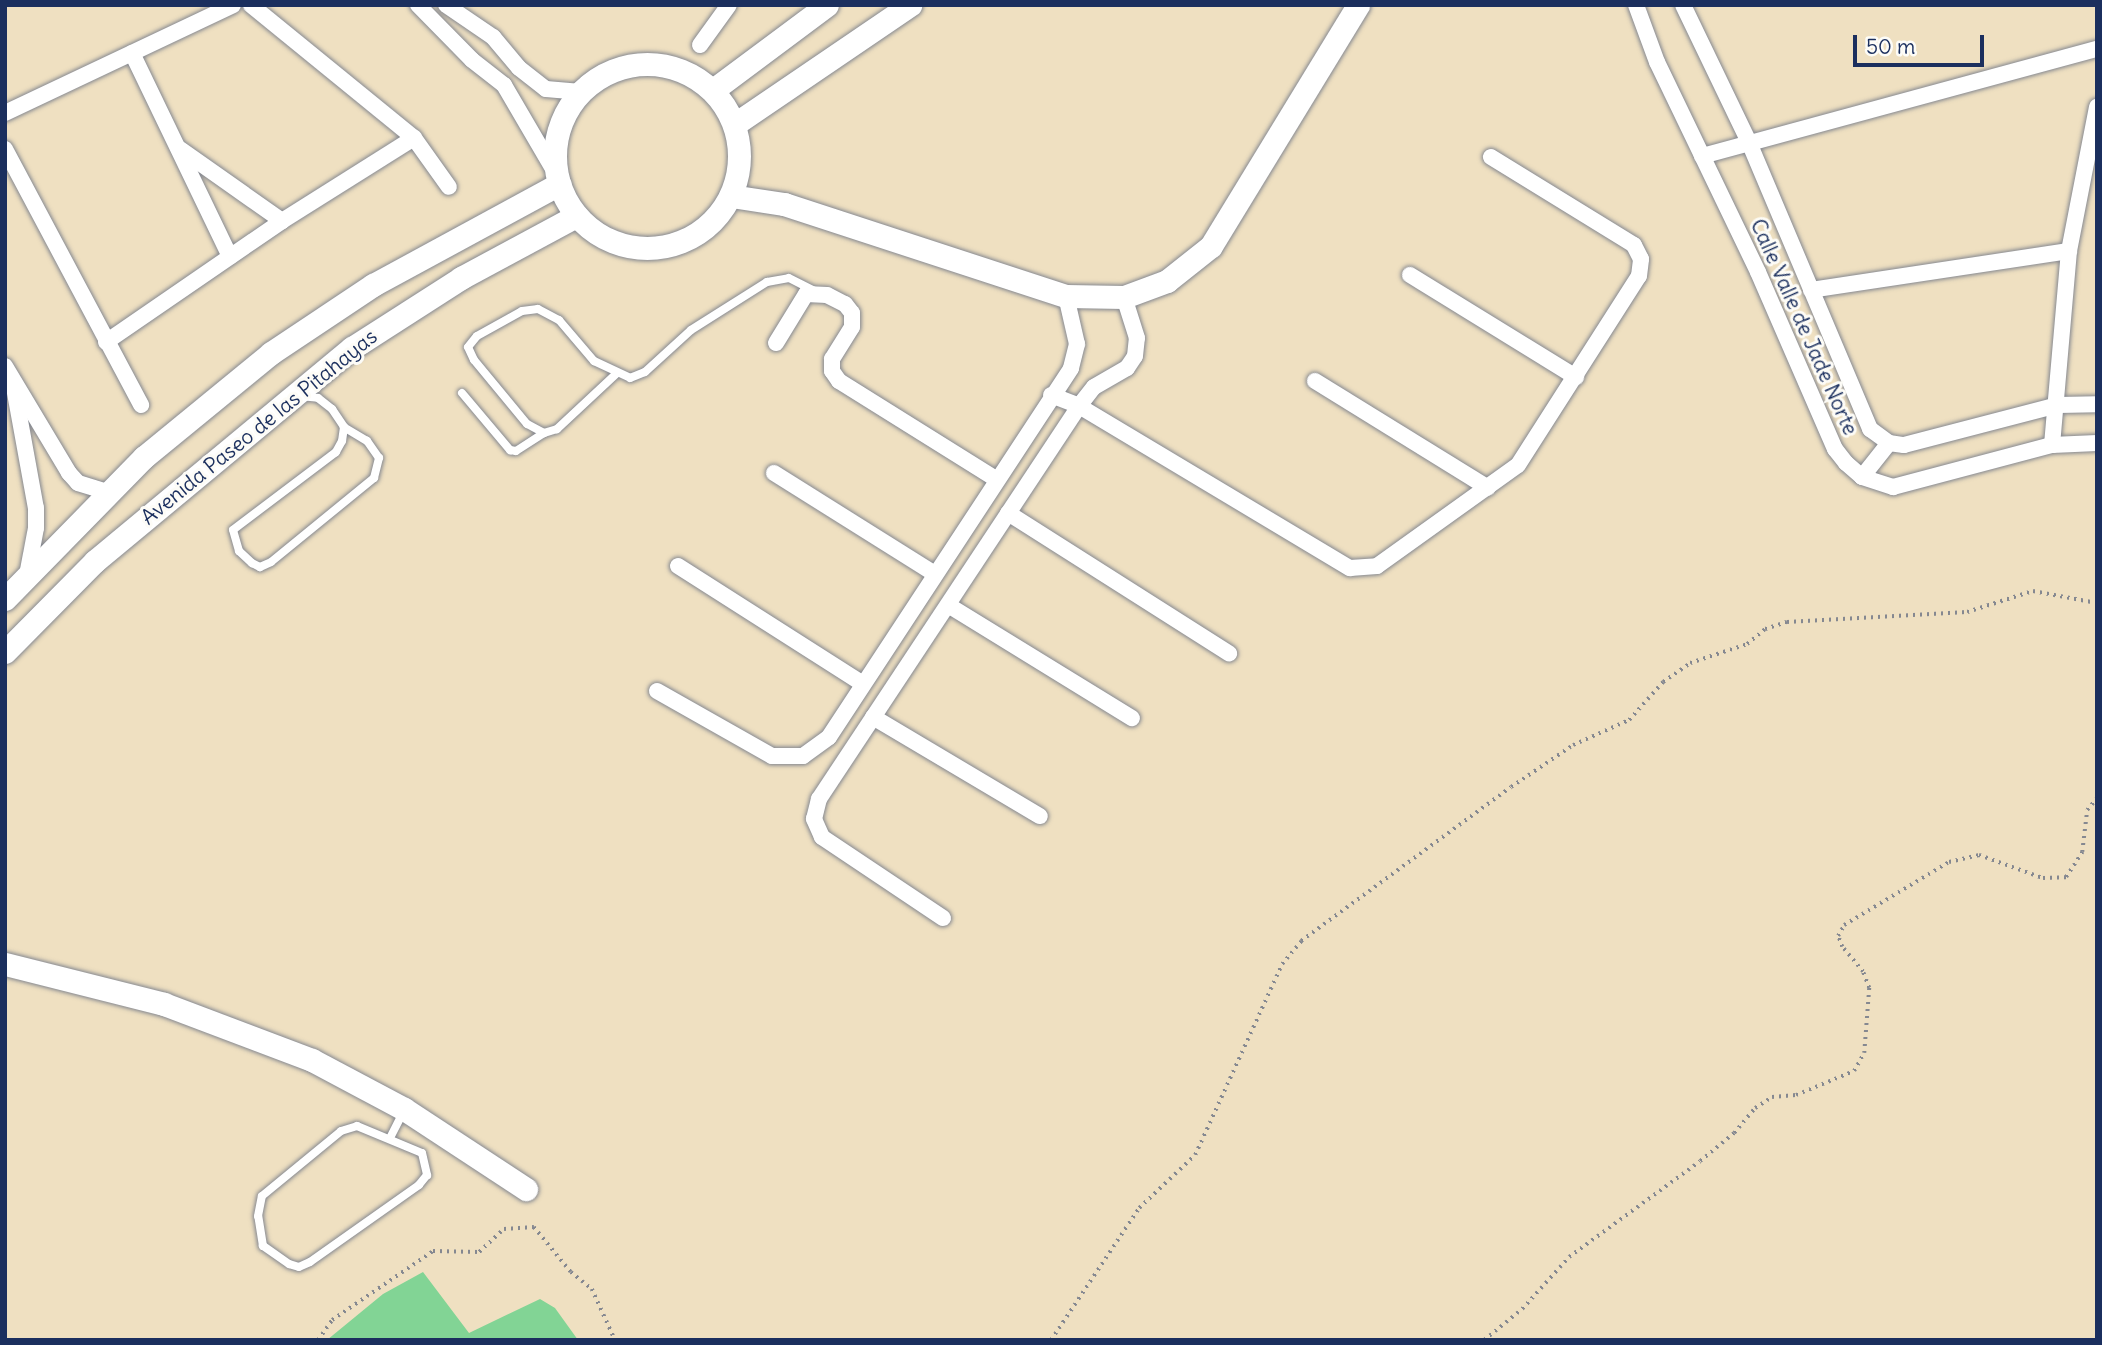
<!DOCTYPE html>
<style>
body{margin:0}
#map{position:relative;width:2102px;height:1345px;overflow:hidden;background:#efe0c1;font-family:Delius,sans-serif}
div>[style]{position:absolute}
.green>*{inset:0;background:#82d495}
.path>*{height:3.5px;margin-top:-1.75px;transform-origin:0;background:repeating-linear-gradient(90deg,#858890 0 2px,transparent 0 7px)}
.roads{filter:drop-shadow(0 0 2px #858890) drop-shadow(0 0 2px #858890)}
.lane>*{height:8px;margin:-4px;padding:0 4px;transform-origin:4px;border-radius:4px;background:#fff}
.street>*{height:16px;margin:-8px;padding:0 8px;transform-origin:8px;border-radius:8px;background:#fff}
.secondary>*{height:23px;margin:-11.5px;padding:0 11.5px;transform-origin:11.5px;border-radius:11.5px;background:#fff}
.secondary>.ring{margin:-11.5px;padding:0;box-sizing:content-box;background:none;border:23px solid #fff;border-radius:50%}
span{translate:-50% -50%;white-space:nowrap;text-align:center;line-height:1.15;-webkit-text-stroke:6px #fdfcf7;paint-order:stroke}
.street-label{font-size:21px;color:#1b2f5e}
.frame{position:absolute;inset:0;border:7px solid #1b2f5e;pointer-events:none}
.scale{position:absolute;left:1853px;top:35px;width:131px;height:32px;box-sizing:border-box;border:4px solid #1b2f5e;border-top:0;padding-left:9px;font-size:21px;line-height:24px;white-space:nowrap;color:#1b2f5e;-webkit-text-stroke:5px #fdfcf7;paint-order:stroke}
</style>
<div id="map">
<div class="green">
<div style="clip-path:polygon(423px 1272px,469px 1333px,540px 1299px,555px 1308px,578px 1340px,327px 1340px,383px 1294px)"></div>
</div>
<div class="path">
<div style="left:318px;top:1340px;width:24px;rotate:-55deg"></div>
<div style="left:332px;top:1320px;width:122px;rotate:-34.3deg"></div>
<div style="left:433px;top:1251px;width:46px;rotate:1.2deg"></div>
<div style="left:479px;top:1252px;width:34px;rotate:-43deg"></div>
<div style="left:504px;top:1229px;width:30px;rotate:-4deg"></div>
<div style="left:534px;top:1227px;width:58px;rotate:50.6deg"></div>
<div style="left:571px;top:1272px;width:27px;rotate:39deg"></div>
<div style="left:592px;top:1289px;width:56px;rotate:65.7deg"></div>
<div style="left:1051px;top:1340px;width:159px;rotate:-56.3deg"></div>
<div style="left:1139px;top:1208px;width:77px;rotate:-43.4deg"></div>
<div style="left:1195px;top:1155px;width:210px;rotate:-65.5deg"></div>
<div style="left:1282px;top:964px;width:30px;rotate:-50deg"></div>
<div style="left:1301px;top:941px;width:260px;rotate:-36.3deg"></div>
<div style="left:1511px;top:787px;width:75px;rotate:-34.1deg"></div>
<div style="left:1573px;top:745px;width:61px;rotate:-24.1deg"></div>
<div style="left:1629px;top:720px;width:51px;rotate:-48.2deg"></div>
<div style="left:1663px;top:682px;width:33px;rotate:-35deg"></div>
<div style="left:1690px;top:663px;width:60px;rotate:-18.4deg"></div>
<div style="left:1747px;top:644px;width:23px;rotate:-40deg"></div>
<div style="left:1765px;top:629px;width:23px;rotate:-18deg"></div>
<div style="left:1787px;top:622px;width:180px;rotate:-3.2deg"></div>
<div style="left:1967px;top:612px;width:69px;rotate:-17.7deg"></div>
<div style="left:2033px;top:591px;width:65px;rotate:10.6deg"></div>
<div style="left:1484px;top:1340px;width:49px;rotate:-39.2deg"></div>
<div style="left:1522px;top:1309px;width:70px;rotate:-47.9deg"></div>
<div style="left:1569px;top:1257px;width:162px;rotate:-36.2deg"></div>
<div style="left:1700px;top:1161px;width:44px;rotate:-39.5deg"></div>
<div style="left:1734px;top:1133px;width:33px;rotate:-50deg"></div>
<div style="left:1755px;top:1108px;width:20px;rotate:-33deg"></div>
<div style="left:1772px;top:1097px;width:24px;rotate:-5deg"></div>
<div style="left:1796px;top:1095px;width:63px;rotate:-22.5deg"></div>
<div style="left:1854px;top:1071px;width:21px;rotate:-61deg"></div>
<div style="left:1864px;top:1053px;width:65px;rotate:-85.6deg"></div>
<div style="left:1869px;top:988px;width:17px;rotate:-111deg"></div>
<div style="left:1863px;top:972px;width:33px;rotate:-130deg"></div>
<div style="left:1842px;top:947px;width:12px;rotate:-110deg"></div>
<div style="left:1838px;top:936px;width:13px;rotate:-61deg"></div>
<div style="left:1844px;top:925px;width:122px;rotate:-31deg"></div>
<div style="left:1949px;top:862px;width:31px;rotate:-13deg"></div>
<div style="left:1979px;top:855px;width:68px;rotate:19.8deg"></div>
<div style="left:2043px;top:878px;width:23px;rotate:-2deg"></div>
<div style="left:2066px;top:877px;width:30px;rotate:-57deg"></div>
<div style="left:2082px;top:852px;width:42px;rotate:-83.2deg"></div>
<div style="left:2087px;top:810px;width:16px;rotate:-50deg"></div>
</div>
<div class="roads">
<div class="lane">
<div style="left:616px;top:374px;width:81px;rotate:137deg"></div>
<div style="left:557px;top:429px;width:14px;rotate:163deg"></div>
<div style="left:544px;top:433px;width:19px;rotate:-152deg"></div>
<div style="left:527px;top:424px;width:83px;rotate:-129.6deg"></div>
<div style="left:474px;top:360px;width:14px;rotate:-115deg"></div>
<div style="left:468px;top:347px;width:14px;rotate:-51deg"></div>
<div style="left:477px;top:336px;width:51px;rotate:-29.1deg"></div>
<div style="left:522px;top:311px;width:16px;rotate:-7deg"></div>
<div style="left:538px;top:309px;width:24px;rotate:28deg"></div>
<div style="left:559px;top:320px;width:54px;rotate:49.5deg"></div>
<div style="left:594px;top:361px;width:40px;rotate:25deg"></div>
<div style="left:630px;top:378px;width:16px;rotate:-22deg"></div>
<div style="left:645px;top:372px;width:62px;rotate:-42.4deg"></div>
<div style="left:691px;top:330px;width:90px;rotate:-32.3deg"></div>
<div style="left:767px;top:282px;width:22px;rotate:-10deg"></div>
<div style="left:789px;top:278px;width:29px;rotate:27deg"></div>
<div style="left:462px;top:393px;width:75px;rotate:49.9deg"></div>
<div style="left:510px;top:450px;width:6px;rotate:9deg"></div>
<div style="left:516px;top:451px;width:33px;rotate:-33deg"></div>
<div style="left:300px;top:396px;width:18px;rotate:6deg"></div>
<div style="left:318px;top:398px;width:18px;rotate:38deg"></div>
<div style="left:332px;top:409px;width:22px;rotate:56deg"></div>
<div style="left:344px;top:427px;width:14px;rotate:98deg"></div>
<div style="left:342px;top:441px;width:13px;rotate:119deg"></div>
<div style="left:336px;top:452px;width:129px;rotate:142.9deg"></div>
<div style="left:233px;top:530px;width:22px;rotate:74deg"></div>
<div style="left:239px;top:551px;width:18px;rotate:43deg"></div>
<div style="left:252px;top:563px;width:9px;rotate:27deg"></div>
<div style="left:260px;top:567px;width:12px;rotate:-24deg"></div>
<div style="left:271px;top:562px;width:133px;rotate:-39.2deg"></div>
<div style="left:374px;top:478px;width:21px;rotate:-76deg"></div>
<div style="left:379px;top:458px;width:21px;rotate:-125deg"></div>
<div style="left:367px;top:441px;width:27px;rotate:-149deg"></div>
<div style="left:357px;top:1126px;width:70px;rotate:22.6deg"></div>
<div style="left:422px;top:1153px;width:23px;rotate:77deg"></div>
<div style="left:427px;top:1175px;width:13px;rotate:129deg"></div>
<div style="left:419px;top:1185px;width:133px;rotate:144.8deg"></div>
<div style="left:310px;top:1262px;width:12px;rotate:156deg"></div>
<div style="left:299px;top:1267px;width:10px;rotate:-163deg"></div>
<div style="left:289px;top:1264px;width:32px;rotate:-145deg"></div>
<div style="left:263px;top:1246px;width:30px;rotate:-99deg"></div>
<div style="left:258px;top:1216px;width:20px;rotate:-79deg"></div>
<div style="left:262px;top:1196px;width:102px;rotate:-39.4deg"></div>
<div style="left:341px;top:1131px;width:17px;rotate:-17deg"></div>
<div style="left:390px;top:1138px;width:29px;rotate:-63deg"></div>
</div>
<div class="street">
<div style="left:251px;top:5px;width:210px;rotate:39.2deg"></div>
<div style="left:414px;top:138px;width:60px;rotate:54.5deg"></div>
<div style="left:418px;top:5px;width:77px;rotate:45.5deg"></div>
<div style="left:472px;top:60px;width:41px;rotate:38deg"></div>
<div style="left:504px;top:85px;width:95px;rotate:59.7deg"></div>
<div style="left:446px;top:5px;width:57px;rotate:34.2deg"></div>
<div style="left:493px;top:37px;width:40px;rotate:50deg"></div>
<div style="left:519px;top:68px;width:34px;rotate:38deg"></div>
<div style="left:546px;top:89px;width:35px;rotate:5deg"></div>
<div style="left:1636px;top:5px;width:61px;rotate:69.8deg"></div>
<div style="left:1657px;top:62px;width:233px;rotate:64.3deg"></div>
<div style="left:1758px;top:272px;width:193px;rotate:66.5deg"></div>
<div style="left:1835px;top:449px;width:18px;rotate:52deg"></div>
<div style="left:1846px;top:463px;width:21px;rotate:41deg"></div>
<div style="left:1862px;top:477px;width:33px;rotate:18deg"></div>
<div style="left:1893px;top:487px;width:164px;rotate:-14.8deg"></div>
<div style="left:2052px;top:445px;width:45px;rotate:-2.5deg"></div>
<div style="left:1683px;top:5px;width:150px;rotate:64.3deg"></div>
<div style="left:1748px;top:140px;width:314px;rotate:67.1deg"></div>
<div style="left:1870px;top:429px;width:24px;rotate:36deg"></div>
<div style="left:1889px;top:443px;width:15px;rotate:8deg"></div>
<div style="left:1904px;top:445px;width:159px;rotate:-14.6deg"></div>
<div style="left:2058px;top:405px;width:39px;rotate:-1deg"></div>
<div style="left:700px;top:45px;width:49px;rotate:-54.1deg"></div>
<div style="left:132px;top:53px;width:226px;rotate:64.3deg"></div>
<div style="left:5px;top:113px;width:252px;rotate:-25.3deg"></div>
<div style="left:5px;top:149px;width:290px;rotate:62deg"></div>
<div style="left:180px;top:149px;width:125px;rotate:35.2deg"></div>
<div style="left:1702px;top:156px;width:409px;rotate:-15.2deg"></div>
<div style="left:1410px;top:275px;width:195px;rotate:31.6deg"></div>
<div style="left:1811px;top:290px;width:261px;rotate:-8.6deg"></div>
<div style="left:106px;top:342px;width:214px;rotate:-34.5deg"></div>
<div style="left:282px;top:221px;width:156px;rotate:-32.2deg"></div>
<div style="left:776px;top:343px;width:57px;rotate:-58.5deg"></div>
<div style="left:806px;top:294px;width:21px;rotate:3deg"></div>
<div style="left:827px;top:295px;width:20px;rotate:27deg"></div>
<div style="left:845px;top:304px;width:11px;rotate:52deg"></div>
<div style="left:852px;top:313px;width:14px;rotate:90deg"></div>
<div style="left:852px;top:327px;width:38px;rotate:122deg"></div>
<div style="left:832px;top:359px;width:12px;rotate:90deg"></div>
<div style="left:832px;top:371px;width:12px;rotate:55deg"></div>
<div style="left:839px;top:381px;width:185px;rotate:32deg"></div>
<div style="left:5px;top:366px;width:125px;rotate:59.1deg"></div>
<div style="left:69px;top:473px;width:13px;rotate:48deg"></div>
<div style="left:78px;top:483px;width:31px;rotate:17deg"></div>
<div style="left:1315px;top:381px;width:203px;rotate:31.7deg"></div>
<div style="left:13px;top:382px;width:128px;rotate:79.7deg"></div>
<div style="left:36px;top:508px;width:20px;rotate:90deg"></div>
<div style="left:36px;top:528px;width:48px;rotate:100.8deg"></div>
<div style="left:1051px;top:395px;width:30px;rotate:21deg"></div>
<div style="left:1079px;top:406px;width:316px;rotate:30.9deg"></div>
<div style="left:1350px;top:568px;width:27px;rotate:-4deg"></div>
<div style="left:1377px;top:566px;width:173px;rotate:-35.6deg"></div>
<div style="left:1518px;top:465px;width:224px;rotate:-57.4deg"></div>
<div style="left:1639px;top:276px;width:17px;rotate:-83deg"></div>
<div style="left:1641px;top:259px;width:16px;rotate:-117deg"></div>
<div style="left:1634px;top:245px;width:168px;rotate:-148.4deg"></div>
<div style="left:2052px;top:445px;width:195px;rotate:-85deg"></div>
<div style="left:2069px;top:251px;width:147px;rotate:-79deg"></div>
<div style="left:774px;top:473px;width:190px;rotate:32.1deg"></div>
<div style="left:1862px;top:477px;width:43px;rotate:-51.5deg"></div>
<div style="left:1008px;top:513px;width:262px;rotate:32.4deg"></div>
<div style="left:678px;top:566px;width:219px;rotate:32.5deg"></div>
<div style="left:948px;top:605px;width:216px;rotate:31.6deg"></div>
<div style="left:657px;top:691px;width:132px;rotate:29.5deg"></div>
<div style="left:772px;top:756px;width:31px"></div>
<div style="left:803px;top:756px;width:32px;rotate:-36deg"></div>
<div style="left:829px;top:737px;width:441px;rotate:-56.7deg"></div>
<div style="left:1071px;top:368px;width:25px;rotate:-76deg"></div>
<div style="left:1077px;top:344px;width:49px;rotate:-102.9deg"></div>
<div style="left:873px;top:717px;width:194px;rotate:30.7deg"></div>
<div style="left:943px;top:918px;width:146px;rotate:-146.2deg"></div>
<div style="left:822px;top:837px;width:20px;rotate:-114deg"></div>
<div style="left:814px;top:819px;width:21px;rotate:-76deg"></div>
<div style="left:819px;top:799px;width:471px;rotate:-56.5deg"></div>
<div style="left:1079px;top:406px;width:24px;rotate:-52deg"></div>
<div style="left:1094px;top:387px;width:38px;rotate:-30deg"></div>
<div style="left:1127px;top:368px;width:14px;rotate:-56deg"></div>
<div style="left:1135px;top:356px;width:18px;rotate:-84deg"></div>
<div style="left:1137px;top:338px;width:43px;rotate:-107.6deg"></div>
</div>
<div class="secondary">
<div class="ring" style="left:555px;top:64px;width:161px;height:161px"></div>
<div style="left:713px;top:90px;width:142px;rotate:-36.7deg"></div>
<div style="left:735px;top:124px;width:212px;rotate:-34.2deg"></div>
<div style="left:731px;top:196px;width:54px;rotate:8.6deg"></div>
<div style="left:784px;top:204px;width:297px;rotate:18.1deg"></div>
<div style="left:1066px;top:296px;width:58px;rotate:1deg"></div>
<div style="left:1124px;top:297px;width:46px;rotate:-20.4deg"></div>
<div style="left:1167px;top:281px;width:56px;rotate:-38.5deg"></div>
<div style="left:1211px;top:246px;width:282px;rotate:-58.6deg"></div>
<div style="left:5px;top:599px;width:199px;rotate:-45.6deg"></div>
<div style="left:144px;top:457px;width:164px;rotate:-39.3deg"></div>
<div style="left:271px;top:353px;width:123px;rotate:-33.7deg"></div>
<div style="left:373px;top:285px;width:212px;rotate:-28.5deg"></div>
<div style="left:5px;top:652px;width:128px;rotate:-45.3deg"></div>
<div style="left:95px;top:561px;width:334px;rotate:-39.7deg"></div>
<div style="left:352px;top:348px;width:130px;rotate:-32.7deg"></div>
<div style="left:461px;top:278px;width:131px;rotate:-28.3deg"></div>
<div style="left:5px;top:964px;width:164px;rotate:14.1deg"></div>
<div style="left:164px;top:1004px;width:158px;rotate:20.7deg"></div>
<div style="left:312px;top:1060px;width:104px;rotate:28deg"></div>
<div style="left:404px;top:1109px;width:146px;rotate:33.3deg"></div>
</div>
</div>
<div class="street-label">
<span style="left:1804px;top:327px;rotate:66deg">Calle Valle de Jade Norte</span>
<span style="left:259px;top:427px;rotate:-39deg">Avenida Paseo de las Pitahayas</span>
</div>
<div class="frame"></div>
<div class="scale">50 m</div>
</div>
